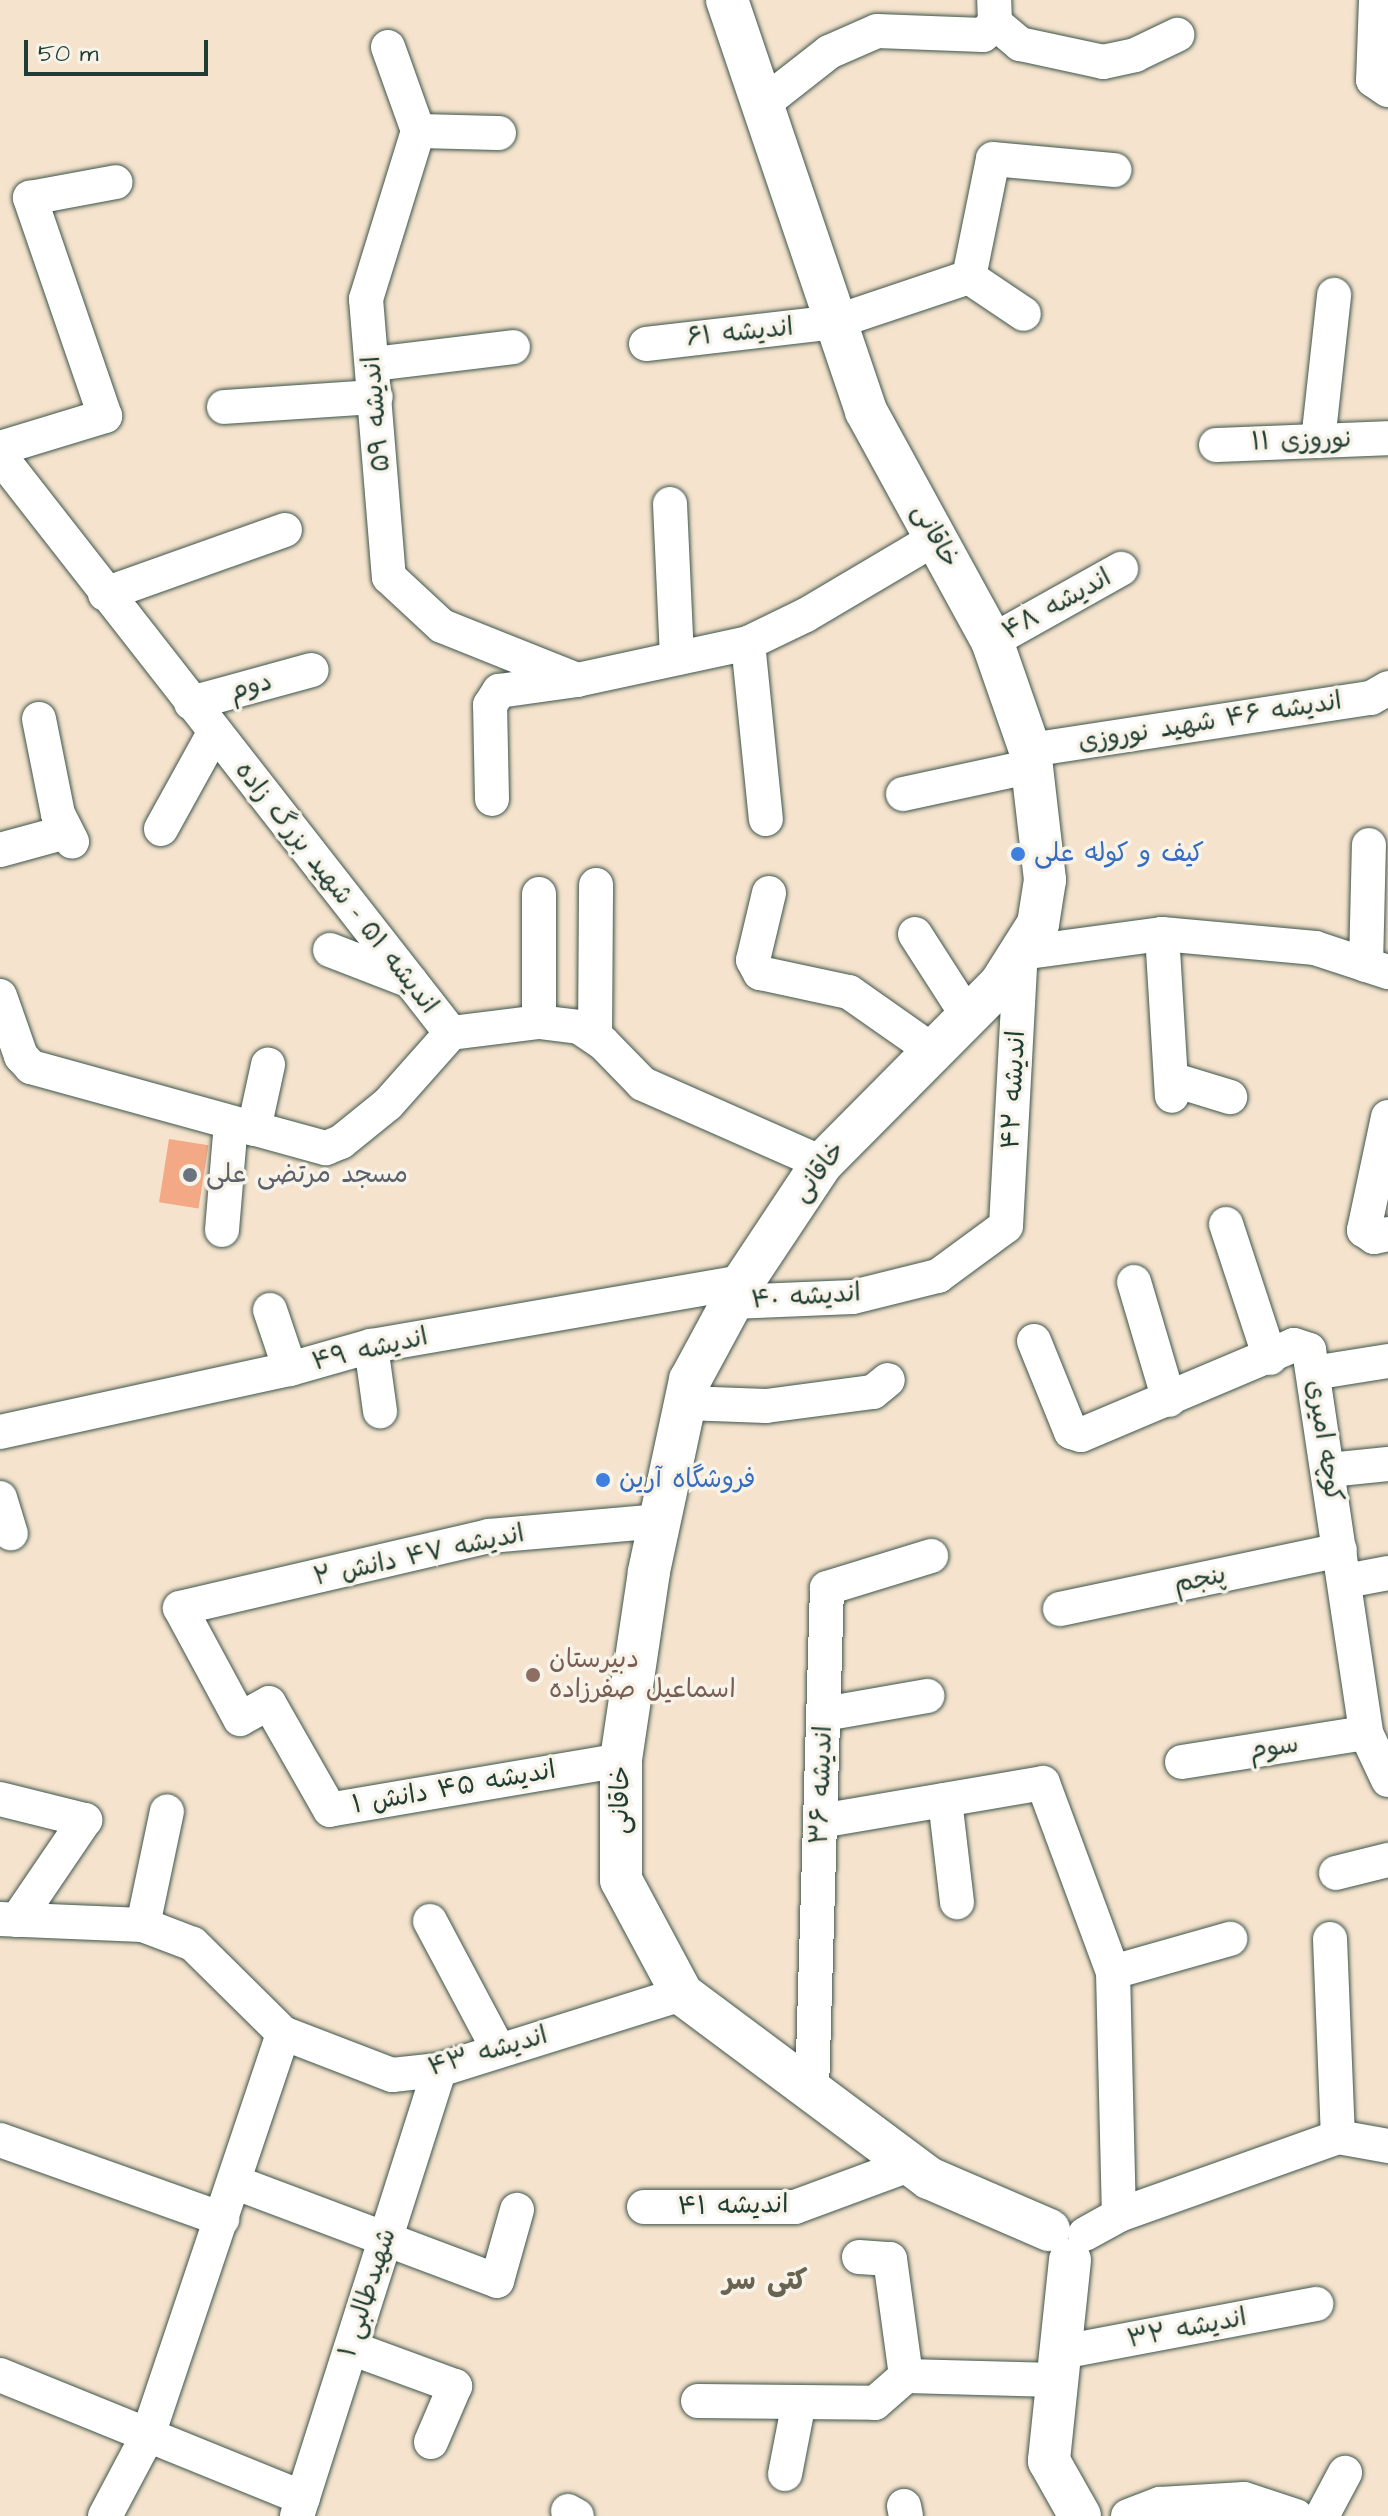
<!DOCTYPE html>
<meta charset="utf-8">
<style>
body{margin:0}
#map{position:relative;width:1388px;height:2516px;overflow:hidden;background:#f5e3cd;font-family:"Architects Daughter","Playpen Sans Arabic",sans-serif}
div>[style]{position:absolute}
.building>*{inset:0;background:#f3a986;transform-origin:0 0}
.roads{filter:drop-shadow(0 0 2px #3f564b) drop-shadow(0 0 2px #3f564b)}
.minor>*{height:34px;margin:-17px;padding:0 17px;transform-origin:17px;border-radius:17px;background:#fff}
.major>*{height:42px;margin:-21px;padding:0 21px;transform-origin:21px;border-radius:21px;background:#fff}
.dots>*{width:22px;height:22px;translate:-50% -50%;box-sizing:border-box;border:4px solid #f7f3e8;border-radius:50%}
span{translate:-50% -50%;white-space:nowrap;text-align:center;line-height:1.15;-webkit-text-stroke:7px #f7f3e8;paint-order:stroke}
.street-label{font-size:26px;color:#1f3d34}
.shop-label{font-size:26px;color:#366cbe}
.left{translate:0 -50%;text-align:left}
.worship-label{font-size:26px;color:#5b616d}
.education-label{font-size:26px;color:#785e54}
.neighbourhood-label{font-size:28px;color:#696351;font-weight:700}
.scale{position:absolute;left:24px;top:40px;width:184px;height:36px;box-sizing:border-box;border:4px solid #1f3d34;border-top:0;padding-left:10px;font-size:24px;line-height:28px;white-space:nowrap;color:#1f3d34;-webkit-text-stroke:6px #f7f3e8;paint-order:stroke}
</style>
<div id="map">
<div class="building">
<div style="left:169px;top:1139px;width:40px;height:64px;rotate:9deg"></div>
</div>
<div class="roads">
<div class="minor">
<div style="left:1376px;top:0;width:80px;rotate:92.1deg"></div>
<div style="left:1373px;top:80px;width:18px;rotate:34deg"></div>
<div style="left:995px;top:23px;width:33px;rotate:40deg"></div>
<div style="left:1020px;top:44px;width:85px;rotate:12.2deg"></div>
<div style="left:1103px;top:62px;width:33px;rotate:-12deg"></div>
<div style="left:1135px;top:55px;width:47px;rotate:-25.5deg"></div>
<div style="left:388px;top:47px;width:89px;rotate:70.3deg"></div>
<div style="left:418px;top:131px;width:176px;rotate:107.2deg"></div>
<div style="left:366px;top:299px;width:279px;rotate:85.3deg"></div>
<div style="left:389px;top:577px;width:72px;rotate:42.8deg"></div>
<div style="left:442px;top:626px;width:145px;rotate:21.8deg"></div>
<div style="left:764px;top:103px;width:83px;rotate:-38.1deg"></div>
<div style="left:829px;top:52px;width:52px;rotate:-23.6deg"></div>
<div style="left:877px;top:31px;width:106px;rotate:2.2deg"></div>
<div style="left:983px;top:35px;width:17px;rotate:-45deg"></div>
<div style="left:995px;top:23px;width:23px;rotate:-92deg"></div>
<div style="left:418px;top:131px;width:81px;rotate:1.4deg"></div>
<div style="left:969px;top:277px;width:66px;rotate:33.9deg"></div>
<div style="left:646px;top:344px;width:190px;rotate:-6.6deg"></div>
<div style="left:835px;top:322px;width:141px;rotate:-18.6deg"></div>
<div style="left:969px;top:277px;width:120px;rotate:-78.5deg"></div>
<div style="left:993px;top:159px;width:122px;rotate:5.2deg"></div>
<div style="left:373px;top:364px;width:141px;rotate:-6.9deg"></div>
<div style="left:224px;top:407px;width:152px;rotate:-3.8deg"></div>
<div style="left:1318px;top:441px;width:147px;rotate:-83.7deg"></div>
<div style="left:1216px;top:445px;width:172px;rotate:-2.3deg"></div>
<div style="left:0;top:448px;width:110px;rotate:-16.9deg"></div>
<div style="left:105px;top:416px;width:231px;rotate:-109deg"></div>
<div style="left:30px;top:198px;width:87px;rotate:-10.5deg"></div>
<div style="left:0;top:456px;width:732px;rotate:51.99deg"></div>
<div style="left:451px;top:1033px;width:89px;rotate:-7.1deg"></div>
<div style="left:539px;top:1022px;width:40px;rotate:7.1deg"></div>
<div style="left:579px;top:1027px;width:29px;rotate:34deg"></div>
<div style="left:603px;top:1043px;width:57px;rotate:45.7deg"></div>
<div style="left:643px;top:1084px;width:196px;rotate:23.8deg"></div>
<div style="left:670px;top:504px;width:154px;rotate:87.4deg"></div>
<div style="left:105px;top:594px;width:191px;rotate:-19.6deg"></div>
<div style="left:992px;top:641px;width:148px;rotate:-29.2deg"></div>
<div style="left:748px;top:643px;width:177px;rotate:84.2deg"></div>
<div style="left:191px;top:703px;width:125px;rotate:-15.3deg"></div>
<div style="left:39px;top:719px;width:97px;rotate:78.7deg"></div>
<div style="left:58px;top:814px;width:31px;rotate:63deg"></div>
<div style="left:1030px;top:750px;width:345px;rotate:-8.7deg"></div>
<div style="left:1371px;top:698px;width:20px;rotate:-30deg"></div>
<div style="left:903px;top:794px;width:133px;rotate:-12.2deg"></div>
<div style="left:492px;top:799px;width:94px;rotate:-91.2deg"></div>
<div style="left:490px;top:705px;width:17px;rotate:-57deg"></div>
<div style="left:499px;top:691px;width:79px;rotate:-8deg"></div>
<div style="left:577px;top:680px;width:175px;rotate:-12.2deg"></div>
<div style="left:748px;top:643px;width:64px;rotate:-25.8deg"></div>
<div style="left:806px;top:615px;width:151px;rotate:-30.6deg"></div>
<div style="left:161px;top:829px;width:110px;rotate:-61.1deg"></div>
<div style="left:0;top:850px;width:68px;rotate:-15.3deg"></div>
<div style="left:769px;top:893px;width:69px;rotate:103.4deg"></div>
<div style="left:753px;top:960px;width:15px;rotate:62deg"></div>
<div style="left:760px;top:973px;width:91px;rotate:12.1deg"></div>
<div style="left:849px;top:992px;width:99px;rotate:35.1deg"></div>
<div style="left:539px;top:894px;width:128px;rotate:90deg"></div>
<div style="left:915px;top:934px;width:100px;rotate:57.3deg"></div>
<div style="left:1162px;top:934px;width:162px;rotate:86.5deg"></div>
<div style="left:330px;top:950px;width:86px;rotate:21.2deg"></div>
<div style="left:1366px;top:965px;width:120px;rotate:-88.6deg"></div>
<div style="left:0;top:996px;width:64px;rotate:70.7deg"></div>
<div style="left:21px;top:1056px;width:15px;rotate:48deg"></div>
<div style="left:31px;top:1067px;width:306px;rotate:15.4deg"></div>
<div style="left:326px;top:1148px;width:16px;rotate:-22deg"></div>
<div style="left:341px;top:1142px;width:60px;rotate:-39deg"></div>
<div style="left:388px;top:1104px;width:95px;rotate:-48.4deg"></div>
<div style="left:595px;top:1037px;width:152px;rotate:-89.6deg"></div>
<div style="left:1171px;top:1079px;width:62px;rotate:17deg"></div>
<div style="left:1388px;top:1117px;width:116px;rotate:102deg"></div>
<div style="left:1364px;top:1230px;width:12px;rotate:35deg"></div>
<div style="left:1374px;top:1237px;width:14px;rotate:-12deg"></div>
<div style="left:254px;top:1129px;width:66px;rotate:-77.7deg"></div>
<div style="left:1226px;top:1224px;width:141px;rotate:71.8deg"></div>
<div style="left:222px;top:1230px;width:107px;rotate:-85.2deg"></div>
<div style="left:1134px;top:1282px;width:123px;rotate:73.5deg"></div>
<div style="left:732px;top:1302px;width:121px;rotate:-2.4deg"></div>
<div style="left:853px;top:1297px;width:88px;rotate:-13.9deg"></div>
<div style="left:938px;top:1276px;width:84px;rotate:-36.3deg"></div>
<div style="left:1006px;top:1226px;width:273px;rotate:-86.9deg"></div>
<div style="left:1021px;top:953px;width:142px;rotate:-7.7deg"></div>
<div style="left:1162px;top:934px;width:154px;rotate:5.2deg"></div>
<div style="left:1315px;top:948px;width:77px;rotate:18.2deg"></div>
<div style="left:270px;top:1310px;width:62px;rotate:71.3deg"></div>
<div style="left:1034px;top:1341px;width:98px;rotate:67.9deg"></div>
<div style="left:1071px;top:1432px;width:10px;rotate:17deg"></div>
<div style="left:1081px;top:1435px;width:231px;rotate:-22.9deg"></div>
<div style="left:1294px;top:1345px;width:16px;rotate:18deg"></div>
<div style="left:1309px;top:1350px;width:387px;rotate:81.5deg"></div>
<div style="left:1366px;top:1733px;width:52px;rotate:64.9deg"></div>
<div style="left:371px;top:1346px;width:66px;rotate:82.1deg"></div>
<div style="left:1313px;top:1373px;width:76px;rotate:-9.1deg"></div>
<div style="left:685px;top:1403px;width:81px;rotate:2.1deg"></div>
<div style="left:766px;top:1406px;width:108px;rotate:-7.5deg"></div>
<div style="left:873px;top:1392px;width:19px;rotate:-39deg"></div>
<div style="left:0;top:1432px;width:297px;rotate:-12.3deg"></div>
<div style="left:290px;top:1369px;width:84px;rotate:-15.9deg"></div>
<div style="left:371px;top:1346px;width:377px;rotate:-9.8deg"></div>
<div style="left:1329px;top:1470px;width:59px;rotate:-5.8deg"></div>
<div style="left:0;top:1498px;width:37px;rotate:73deg"></div>
<div style="left:1346px;top:1581px;width:43px;rotate:-10.8deg"></div>
<div style="left:1060px;top:1609px;width:286px;rotate:-11.9deg"></div>
<div style="left:824px;top:1714px;width:105px;rotate:-9.9deg"></div>
<div style="left:621px;top:1760px;width:295px;rotate:170.3deg"></div>
<div style="left:330px;top:1810px;width:123px;rotate:-119.7deg"></div>
<div style="left:269px;top:1703px;width:33px;rotate:151deg"></div>
<div style="left:240px;top:1719px;width:126px;rotate:-118.4deg"></div>
<div style="left:180px;top:1608px;width:317px;rotate:-13.1deg"></div>
<div style="left:489px;top:1536px;width:172px;rotate:-5deg"></div>
<div style="left:1182px;top:1762px;width:186px;rotate:-9deg"></div>
<div style="left:0;top:1799px;width:88px;rotate:13.9deg"></div>
<div style="left:85px;top:1820px;width:121px;rotate:124.2deg"></div>
<div style="left:945px;top:1800px;width:103px;rotate:83.3deg"></div>
<div style="left:821px;top:1821px;width:225px;rotate:-9.7deg"></div>
<div style="left:1043px;top:1783px;width:202px;rotate:69.7deg"></div>
<div style="left:1113px;top:1972px;width:243px;rotate:88.6deg"></div>
<div style="left:1336px;top:1873px;width:54px;rotate:-14deg"></div>
<div style="left:0;top:1919px;width:143px;rotate:2.4deg"></div>
<div style="left:143px;top:1925px;width:53px;rotate:20.8deg"></div>
<div style="left:193px;top:1944px;width:127px;rotate:44.7deg"></div>
<div style="left:283px;top:2033px;width:117px;rotate:21.1deg"></div>
<div style="left:392px;top:2075px;width:47px;rotate:-6.1deg"></div>
<div style="left:439px;top:2070px;width:255px;rotate:-17.4deg"></div>
<div style="left:430px;top:1921px;width:147px;rotate:62deg"></div>
<div style="left:143px;top:1925px;width:116px;rotate:-78.1deg"></div>
<div style="left:1330px;top:1939px;width:198px;rotate:87.7deg"></div>
<div style="left:1113px;top:1972px;width:122px;rotate:-15.8deg"></div>
<div style="left:812px;top:2090px;width:502px;rotate:-88.29deg"></div>
<div style="left:827px;top:1588px;width:109px;rotate:-17.1deg"></div>
<div style="left:0;top:2140px;width:236px;rotate:19.6deg"></div>
<div style="left:234px;top:2182px;width:281px;rotate:20.6deg"></div>
<div style="left:497px;top:2281px;width:74px;rotate:-74.3deg"></div>
<div style="left:644px;top:2207px;width:151px"></div>
<div style="left:795px;top:2207px;width:124px;rotate:-20.3deg"></div>
<div style="left:1085px;top:2234px;width:39px;rotate:-29deg"></div>
<div style="left:1119px;top:2215px;width:232px;rotate:-19.6deg"></div>
<div style="left:1338px;top:2137px;width:51px;rotate:10.2deg"></div>
<div style="left:859px;top:2257px;width:31px;rotate:4deg"></div>
<div style="left:890px;top:2259px;width:118px;rotate:82.2deg"></div>
<div style="left:351px;top:2348px;width:111px;rotate:20.1deg"></div>
<div style="left:455px;top:2386px;width:61px;rotate:113.2deg"></div>
<div style="left:1057px;top:2353px;width:264px;rotate:-10.7deg"></div>
<div style="left:0;top:2375px;width:327px;rotate:22.1deg"></div>
<div style="left:698px;top:2401px;width:177px;rotate:0.6deg"></div>
<div style="left:875px;top:2403px;width:41px;rotate:-41.1deg"></div>
<div style="left:906px;top:2376px;width:149px;rotate:1.5deg"></div>
<div style="left:785px;top:2474px;width:73px;rotate:-79deg"></div>
<div style="left:904px;top:2506px;width:10px;rotate:79deg"></div>
<div style="left:568px;top:2511px;width:10px;rotate:29deg"></div>
<div style="left:105px;top:2516px;width:92px;rotate:-62deg"></div>
<div style="left:148px;top:2435px;width:424px;rotate:-71.4deg"></div>
<div style="left:297px;top:2516px;width:468px;rotate:-72.3deg"></div>
<div style="left:1128px;top:2516px;width:34px;rotate:-21deg"></div>
<div style="left:1160px;top:2504px;width:84px;rotate:-3.4deg"></div>
<div style="left:1244px;top:2499px;width:55px;rotate:18.1deg"></div>
<div style="left:1322px;top:2516px;width:49px;rotate:-61.9deg"></div>
</div>
<div class="major">
<div style="left:727px;top:0;width:434px;rotate:71.3deg"></div>
<div style="left:866px;top:411px;width:262px;rotate:61.3deg"></div>
<div style="left:992px;top:641px;width:115px;rotate:70.8deg"></div>
<div style="left:1030px;top:750px;width:131px;rotate:83.4deg"></div>
<div style="left:1045px;top:880px;width:45px;rotate:99deg"></div>
<div style="left:1038px;top:924px;width:71px;rotate:122.3deg"></div>
<div style="left:1000px;top:984px;width:252px;rotate:134.8deg"></div>
<div style="left:822px;top:1163px;width:143px;rotate:123.6deg"></div>
<div style="left:743px;top:1282px;width:111px;rotate:118.4deg"></div>
<div style="left:690px;top:1380px;width:196px;rotate:102.1deg"></div>
<div style="left:649px;top:1572px;width:190px;rotate:98.5deg"></div>
<div style="left:621px;top:1760px;width:120px;rotate:90deg"></div>
<div style="left:621px;top:1880px;width:129px;rotate:61.8deg"></div>
<div style="left:682px;top:1994px;width:308px;rotate:36.7deg"></div>
<div style="left:929px;top:2178px;width:131px;rotate:23.4deg"></div>
<div style="left:1070px;top:2260px;width:202px;rotate:96deg"></div>
<div style="left:1049px;top:2461px;width:63px;rotate:60.6deg"></div>
</div>
</div>
<div class="dots">
<div style="left:1018px;top:854px;background:#3f7fe0"></div>
<div style="left:190px;top:1175px;background:#6b7280"></div>
<div style="left:603px;top:1480px;background:#3f7fe0"></div>
<div style="left:533px;top:1675px;background:#8d6e63"></div>
</div>
<div class="street-label">
<span style="left:740px;top:333px;rotate:-6deg">اندیشه ۶۱</span>
<span style="left:377px;top:414px;rotate:-95deg">اندیشه ۵۹</span>
<span style="left:1302px;top:441px;rotate:-2deg">نوروزی ۱۱</span>
<span style="left:935px;top:536px;rotate:61deg">خاقانی</span>
<span style="left:1057px;top:605px;rotate:-29deg">اندیشه ۴۸</span>
<span style="left:251px;top:687px;rotate:-15deg">دوم</span>
<span style="left:1210px;top:722px;rotate:-9deg">اندیشه ۴۶ شهید نوروزی</span>
<span style="left:336px;top:888px;rotate:52deg">اندیشه ۵۱ - شهید بزرگ زاده</span>
<span style="left:1014px;top:1090px;rotate:-87deg">اندیشه ۴۲</span>
<span style="left:819px;top:1172px;rotate:-52deg">خاقانی</span>
<span style="left:806px;top:1297px;rotate:-4deg">اندیشه ۴۰</span>
<span style="left:370px;top:1350px;rotate:-13deg">اندیشه ۴۹</span>
<span style="left:1324px;top:1441px;rotate:81deg">کوچه امیری</span>
<span style="left:419px;top:1556px;rotate:-12deg">اندیشه ۴۷ دانش ۲</span>
<span style="left:1200px;top:1580px;rotate:-12deg">پنجم</span>
<span style="left:1274px;top:1748px;rotate:-9deg">سوم</span>
<span style="left:822px;top:1785px;rotate:-88deg">اندیشه ۳۶</span>
<span style="left:454px;top:1788px;rotate:-10deg">اندیشه ۴۵ دانش ۱</span>
<span style="left:621px;top:1800px;rotate:-89deg">خاقانی</span>
<span style="left:488px;top:2052px;rotate:-16deg">اندیشه ۴۳</span>
<span style="left:733px;top:2206px;rotate:-1deg">اندیشه ۴۱</span>
<span style="left:368px;top:2293px;rotate:-72deg">شهیدطالبی ۱</span>
<span style="left:1187px;top:2329px;rotate:-11deg">اندیشه ۳۲</span>
</div>
<div class="shop-label">
<span class="left" style="left:1034px;top:854px">کیف و کوله علی</span>
<span class="left" style="left:619px;top:1480px">فروشگاه آرین</span>
</div>
<div class="worship-label">
<span class="left" style="left:206px;top:1175px">مسجد مرتضی علی</span>
</div>
<div class="education-label">
<span class="left" style="left:549px;top:1675px">دبیرستان<br>اسماعیل صفرزاده</span>
</div>
<div class="neighbourhood-label">
<span style="left:765px;top:2281px">کتی سر</span>
</div>
<div class="scale">50 m</div>
</div>
